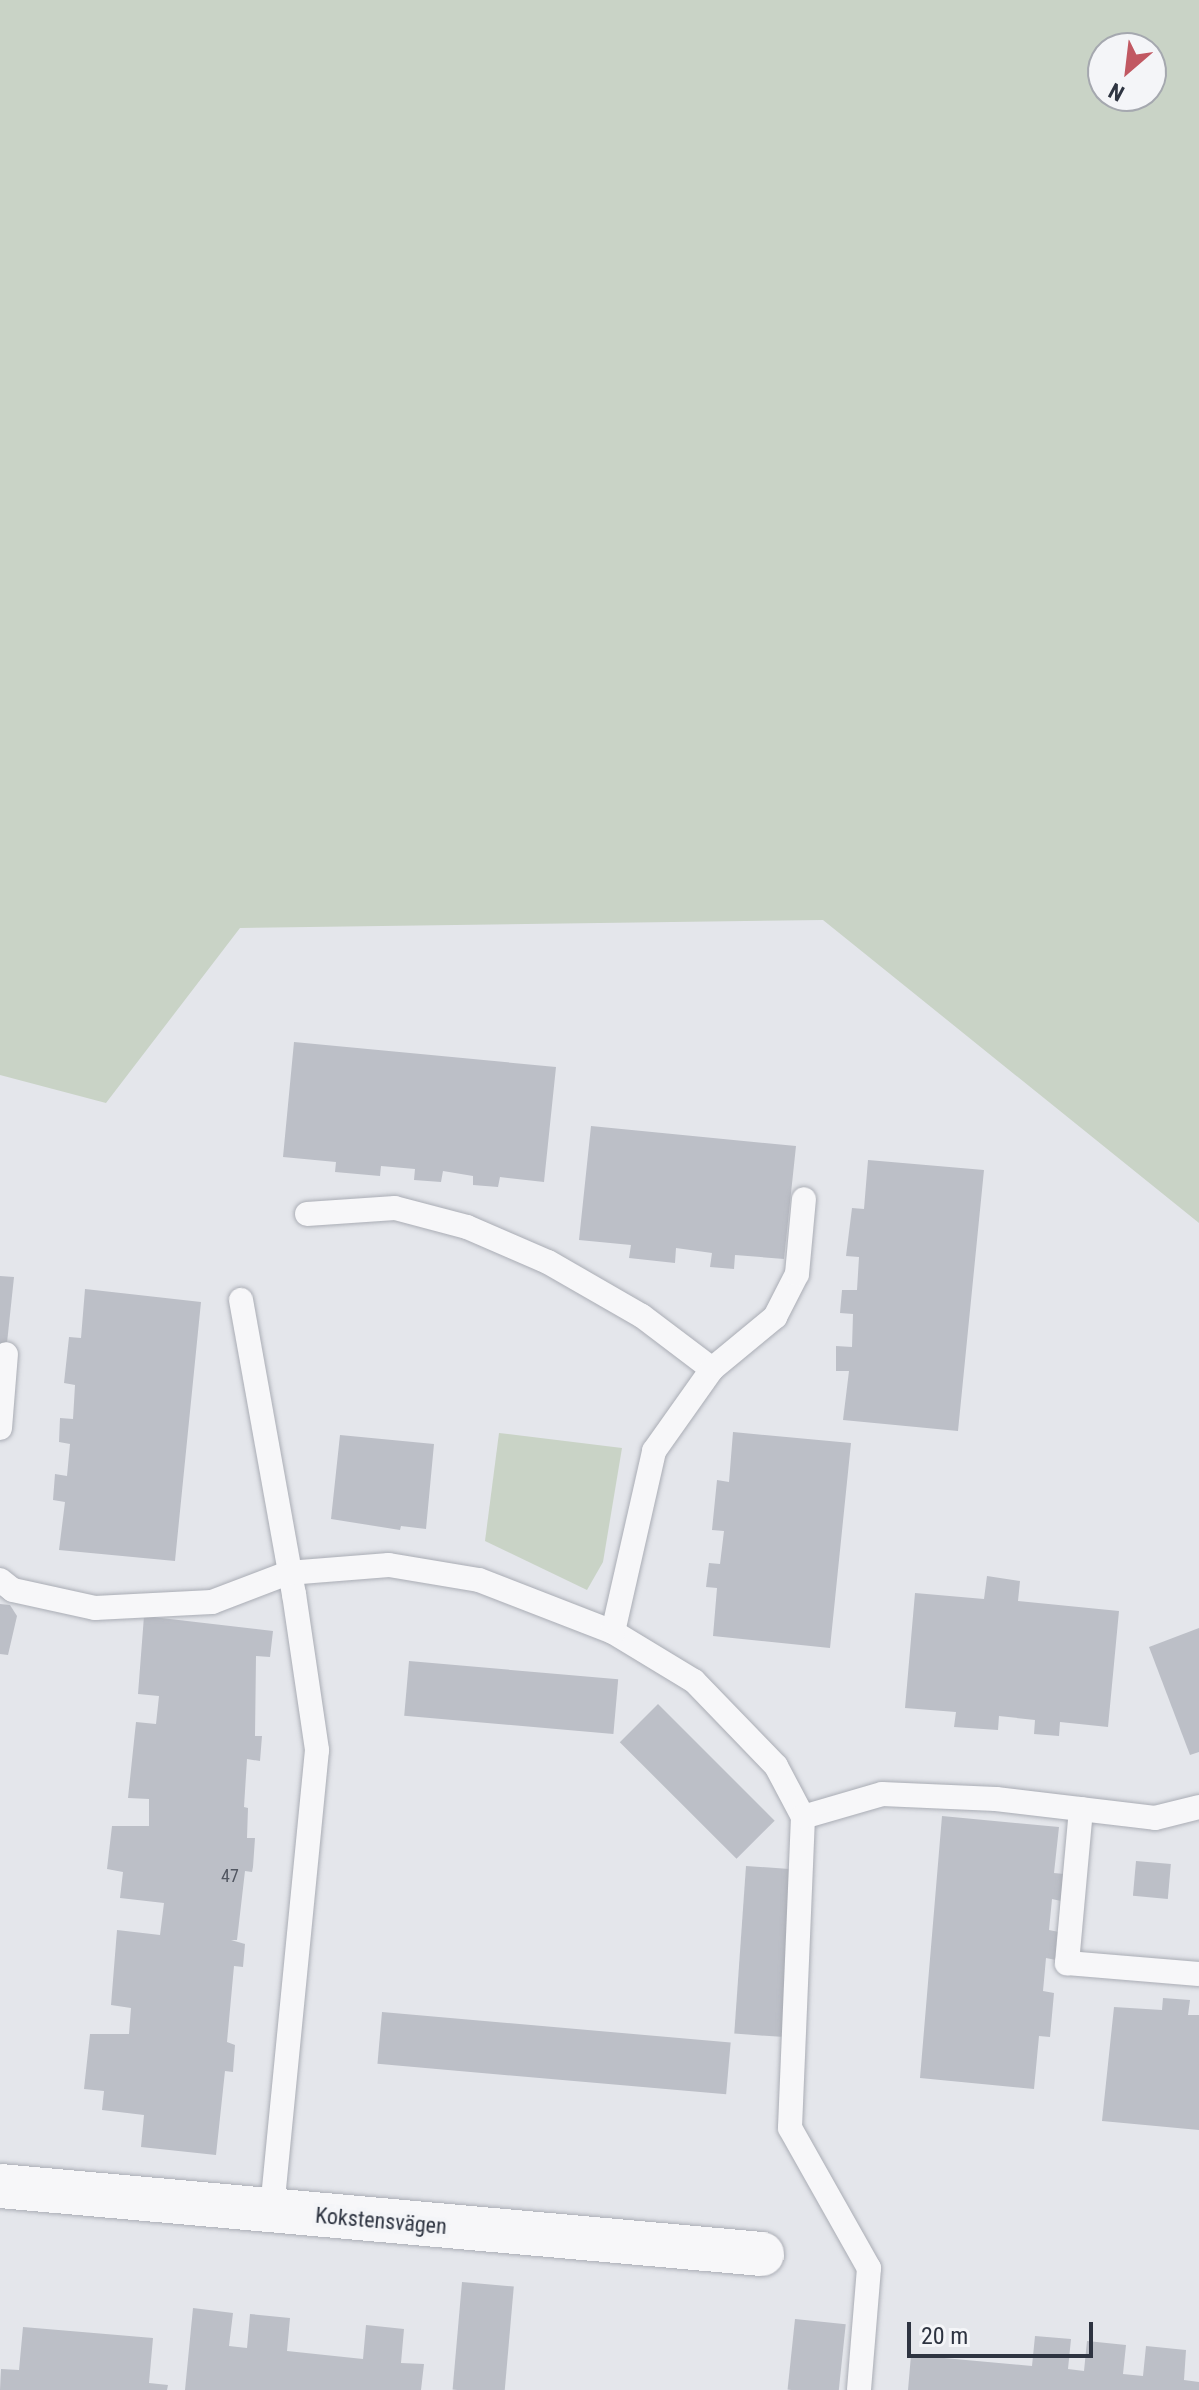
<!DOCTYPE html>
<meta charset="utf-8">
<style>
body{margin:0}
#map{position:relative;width:1199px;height:2390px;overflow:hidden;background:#e4e6eb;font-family:"Roboto Condensed",sans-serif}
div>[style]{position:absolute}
.green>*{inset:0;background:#c9d3c6}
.building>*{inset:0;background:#bcbfc7;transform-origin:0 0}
.roads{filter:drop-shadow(0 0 2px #aaadb5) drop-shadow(0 0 2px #aaadb5)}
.service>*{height:24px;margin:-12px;padding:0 12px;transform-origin:12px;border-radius:12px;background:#f7f7f9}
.minor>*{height:44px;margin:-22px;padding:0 22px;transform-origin:22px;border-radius:22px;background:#f7f7f9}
span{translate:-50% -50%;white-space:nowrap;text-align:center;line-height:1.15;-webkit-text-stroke:8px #f4f5f8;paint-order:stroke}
.number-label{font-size:18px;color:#525762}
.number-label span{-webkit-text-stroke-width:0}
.street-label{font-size:22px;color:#2e3441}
.north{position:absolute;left:1087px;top:32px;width:80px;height:80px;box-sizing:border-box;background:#f4f5f8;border:2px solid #a5a8af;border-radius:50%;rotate:208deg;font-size:22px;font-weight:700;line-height:32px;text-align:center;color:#2e3441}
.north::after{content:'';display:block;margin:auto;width:28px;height:36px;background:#c15862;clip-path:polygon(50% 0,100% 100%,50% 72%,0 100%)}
.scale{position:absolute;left:907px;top:2322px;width:186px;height:36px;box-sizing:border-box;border:4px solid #2e3441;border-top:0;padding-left:10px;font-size:24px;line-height:28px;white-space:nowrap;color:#2e3441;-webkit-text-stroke:6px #f4f5f8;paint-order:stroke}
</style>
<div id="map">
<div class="green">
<div style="clip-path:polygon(evenodd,0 0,1199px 0,1199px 1223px,823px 920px,240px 928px,106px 1103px,0 1075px,0 0,1151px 48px,1151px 96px,1103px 96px,1103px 48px,1151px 48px)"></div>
<div style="clip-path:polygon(499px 1433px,622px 1448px,603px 1562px,587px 1590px,485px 1541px)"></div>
</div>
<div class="building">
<div style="clip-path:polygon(294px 1042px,556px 1067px,544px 1182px,500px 1177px,498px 1187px,473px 1185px,473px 1176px,443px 1171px,441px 1182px,414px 1180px,415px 1169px,381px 1166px,380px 1176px,335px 1172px,336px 1162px,283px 1157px)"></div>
<div style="clip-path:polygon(591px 1126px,796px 1146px,784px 1259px,735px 1255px,734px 1269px,710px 1267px,712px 1253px,676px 1248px,675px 1263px,629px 1258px,631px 1245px,579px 1240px)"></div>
<div style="clip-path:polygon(868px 1160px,984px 1170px,958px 1431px,843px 1420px,849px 1371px,836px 1371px,836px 1346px,852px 1347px,853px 1314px,840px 1313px,842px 1290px,857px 1290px,859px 1257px,846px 1256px,852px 1208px,864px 1209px)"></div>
<div style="clip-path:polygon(0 1276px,14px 1277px,2px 1390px,0 1390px)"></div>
<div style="clip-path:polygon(85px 1289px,201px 1302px,175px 1561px,59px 1550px,65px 1502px,53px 1500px,55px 1474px,67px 1476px,70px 1444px,59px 1442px,60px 1418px,73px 1419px,75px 1385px,64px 1383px,69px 1337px,81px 1338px)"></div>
<div style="clip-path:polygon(733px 1432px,851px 1443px,830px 1648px,713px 1636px,717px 1588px,706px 1587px,709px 1563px,720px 1564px,724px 1531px,712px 1530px,717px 1480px,729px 1482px)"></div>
<div style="clip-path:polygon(340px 1435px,434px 1444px,426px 1529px,401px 1526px,400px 1530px,331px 1519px)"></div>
<div style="clip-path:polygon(987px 1576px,1020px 1581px,1018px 1601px,1119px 1611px,1108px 1727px,1060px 1722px,1059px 1736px,1034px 1734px,1035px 1720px,999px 1716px,998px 1730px,954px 1727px,956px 1712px,905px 1708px,915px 1593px,984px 1599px)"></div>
<div style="clip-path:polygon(0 1604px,10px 1605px,17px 1616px,8px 1655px,0 1654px)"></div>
<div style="clip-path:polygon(144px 1616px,273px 1631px,270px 1657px,256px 1656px,255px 1736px,262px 1736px,260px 1761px,247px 1759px,244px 1807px,248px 1808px,247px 1838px,255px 1838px,253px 1867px,252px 1872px,245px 1871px,237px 1940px,231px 1940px,245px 1944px,243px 1967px,234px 1966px,227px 2042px,235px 2045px,233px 2072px,225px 2071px,216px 2155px,141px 2147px,144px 2115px,102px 2110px,104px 2091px,84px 2089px,90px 2034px,129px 2034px,131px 2008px,111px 2005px,117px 1930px,160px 1935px,164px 1903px,120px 1898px,123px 1872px,107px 1869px,112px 1826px,149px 1826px,149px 1799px,128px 1798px,136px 1722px,156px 1724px,159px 1696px,138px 1694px)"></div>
<div style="clip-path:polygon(1199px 1628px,1199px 1752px,1190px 1755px,1149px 1647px)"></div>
<div style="left:409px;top:1661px;width:210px;height:55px;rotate:5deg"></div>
<div style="left:658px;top:1704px;width:165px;height:54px;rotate:45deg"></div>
<div style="clip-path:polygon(942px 1816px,1059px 1827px,1054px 1873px,1064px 1874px,1061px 1901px,1052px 1899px,1049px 1930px,1059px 1932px,1056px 1960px,1046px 1958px,1043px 1991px,1054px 1993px,1050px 2037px,1039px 2036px,1034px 2089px,920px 2078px)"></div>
<div style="left:1136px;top:1861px;width:35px;height:35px;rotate:5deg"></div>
<div style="left:746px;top:1866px;width:54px;height:168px;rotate:4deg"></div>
<div style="clip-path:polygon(1163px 1998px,1190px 2000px,1188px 2015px,1199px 2015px,1199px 2130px,1102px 2121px,1114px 2007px,1162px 2010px)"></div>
<div style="left:382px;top:2012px;width:350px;height:52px;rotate:5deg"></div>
<div style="left:462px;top:2282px;width:52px;height:108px;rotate:5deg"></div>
<div style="clip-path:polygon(193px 2308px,233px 2313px,229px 2346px,247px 2348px,250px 2314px,290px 2318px,287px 2351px,363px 2359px,366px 2325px,404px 2329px,401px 2363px,424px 2364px,421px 2390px,185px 2390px)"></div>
<div style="left:795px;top:2319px;width:51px;height:71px;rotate:6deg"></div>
<div style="clip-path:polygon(23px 2327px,153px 2338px,149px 2383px,168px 2385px,167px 2390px,0 2390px,1px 2369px,19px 2370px)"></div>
<div style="clip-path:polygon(1035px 2336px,1071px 2339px,1068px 2369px,1084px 2371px,1087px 2341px,1126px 2345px,1123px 2374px,1143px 2376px,1146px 2346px,1186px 2350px,1184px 2380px,1199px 2382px,1199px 2390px,908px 2390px,911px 2355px,1032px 2366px)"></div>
</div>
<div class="roads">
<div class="service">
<div style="left:307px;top:1214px;width:88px;rotate:-3.9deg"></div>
<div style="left:395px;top:1208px;width:74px;rotate:14.8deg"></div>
<div style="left:467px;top:1227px;width:88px;rotate:23.4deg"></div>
<div style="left:548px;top:1262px;width:108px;rotate:29.9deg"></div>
<div style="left:642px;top:1316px;width:88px;rotate:37.1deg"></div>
<div style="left:241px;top:1300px;width:299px;rotate:79.8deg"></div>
<div style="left:294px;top:1594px;width:158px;rotate:81.6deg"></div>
<div style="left:317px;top:1750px;width:463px;rotate:95.6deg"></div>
<div style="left:0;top:1428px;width:74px;rotate:-85.4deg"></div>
<div style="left:0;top:1580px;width:16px;rotate:38deg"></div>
<div style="left:13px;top:1590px;width:84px;rotate:12.4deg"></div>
<div style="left:95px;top:1608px;width:117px;rotate:-2.9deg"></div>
<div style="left:212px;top:1602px;width:81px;rotate:-20.9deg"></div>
<div style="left:288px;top:1573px;width:101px;rotate:-4.5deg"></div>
<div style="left:389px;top:1565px;width:91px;rotate:9.5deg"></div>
<div style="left:479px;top:1580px;width:144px;rotate:21.2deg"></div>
<div style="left:613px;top:1632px;width:95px;rotate:31.2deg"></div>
<div style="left:694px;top:1681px;width:118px;rotate:46deg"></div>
<div style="left:776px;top:1766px;width:58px;rotate:62.1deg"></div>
<div style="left:803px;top:1817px;width:311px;rotate:92.4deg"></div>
<div style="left:790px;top:2128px;width:161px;rotate:60.6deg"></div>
<div style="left:869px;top:2268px;width:122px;rotate:94.7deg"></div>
<div style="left:613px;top:1632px;width:186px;rotate:-77.2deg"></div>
<div style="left:654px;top:1451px;width:100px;rotate:-54.7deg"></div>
<div style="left:712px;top:1369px;width:82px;rotate:-39.5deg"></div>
<div style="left:775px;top:1317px;width:48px;rotate:-62.9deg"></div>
<div style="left:797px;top:1274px;width:75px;rotate:-84.7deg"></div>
<div style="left:1081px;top:1809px;width:155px;rotate:95.2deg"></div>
<div style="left:1067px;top:1963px;width:132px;rotate:4.8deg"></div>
<div style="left:803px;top:1817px;width:82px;rotate:-16.2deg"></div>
<div style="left:882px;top:1794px;width:114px;rotate:2.5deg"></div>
<div style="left:996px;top:1799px;width:160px;rotate:6.8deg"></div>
<div style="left:1155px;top:1818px;width:45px;rotate:-14deg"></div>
</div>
<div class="minor">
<div style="left:0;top:2186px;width:765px;rotate:5.1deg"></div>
</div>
</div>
<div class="number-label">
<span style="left:230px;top:1876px">47</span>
</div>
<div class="street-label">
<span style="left:381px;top:2221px;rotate:5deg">Kokstensvägen</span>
</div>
<div class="north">N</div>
<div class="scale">20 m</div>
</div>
